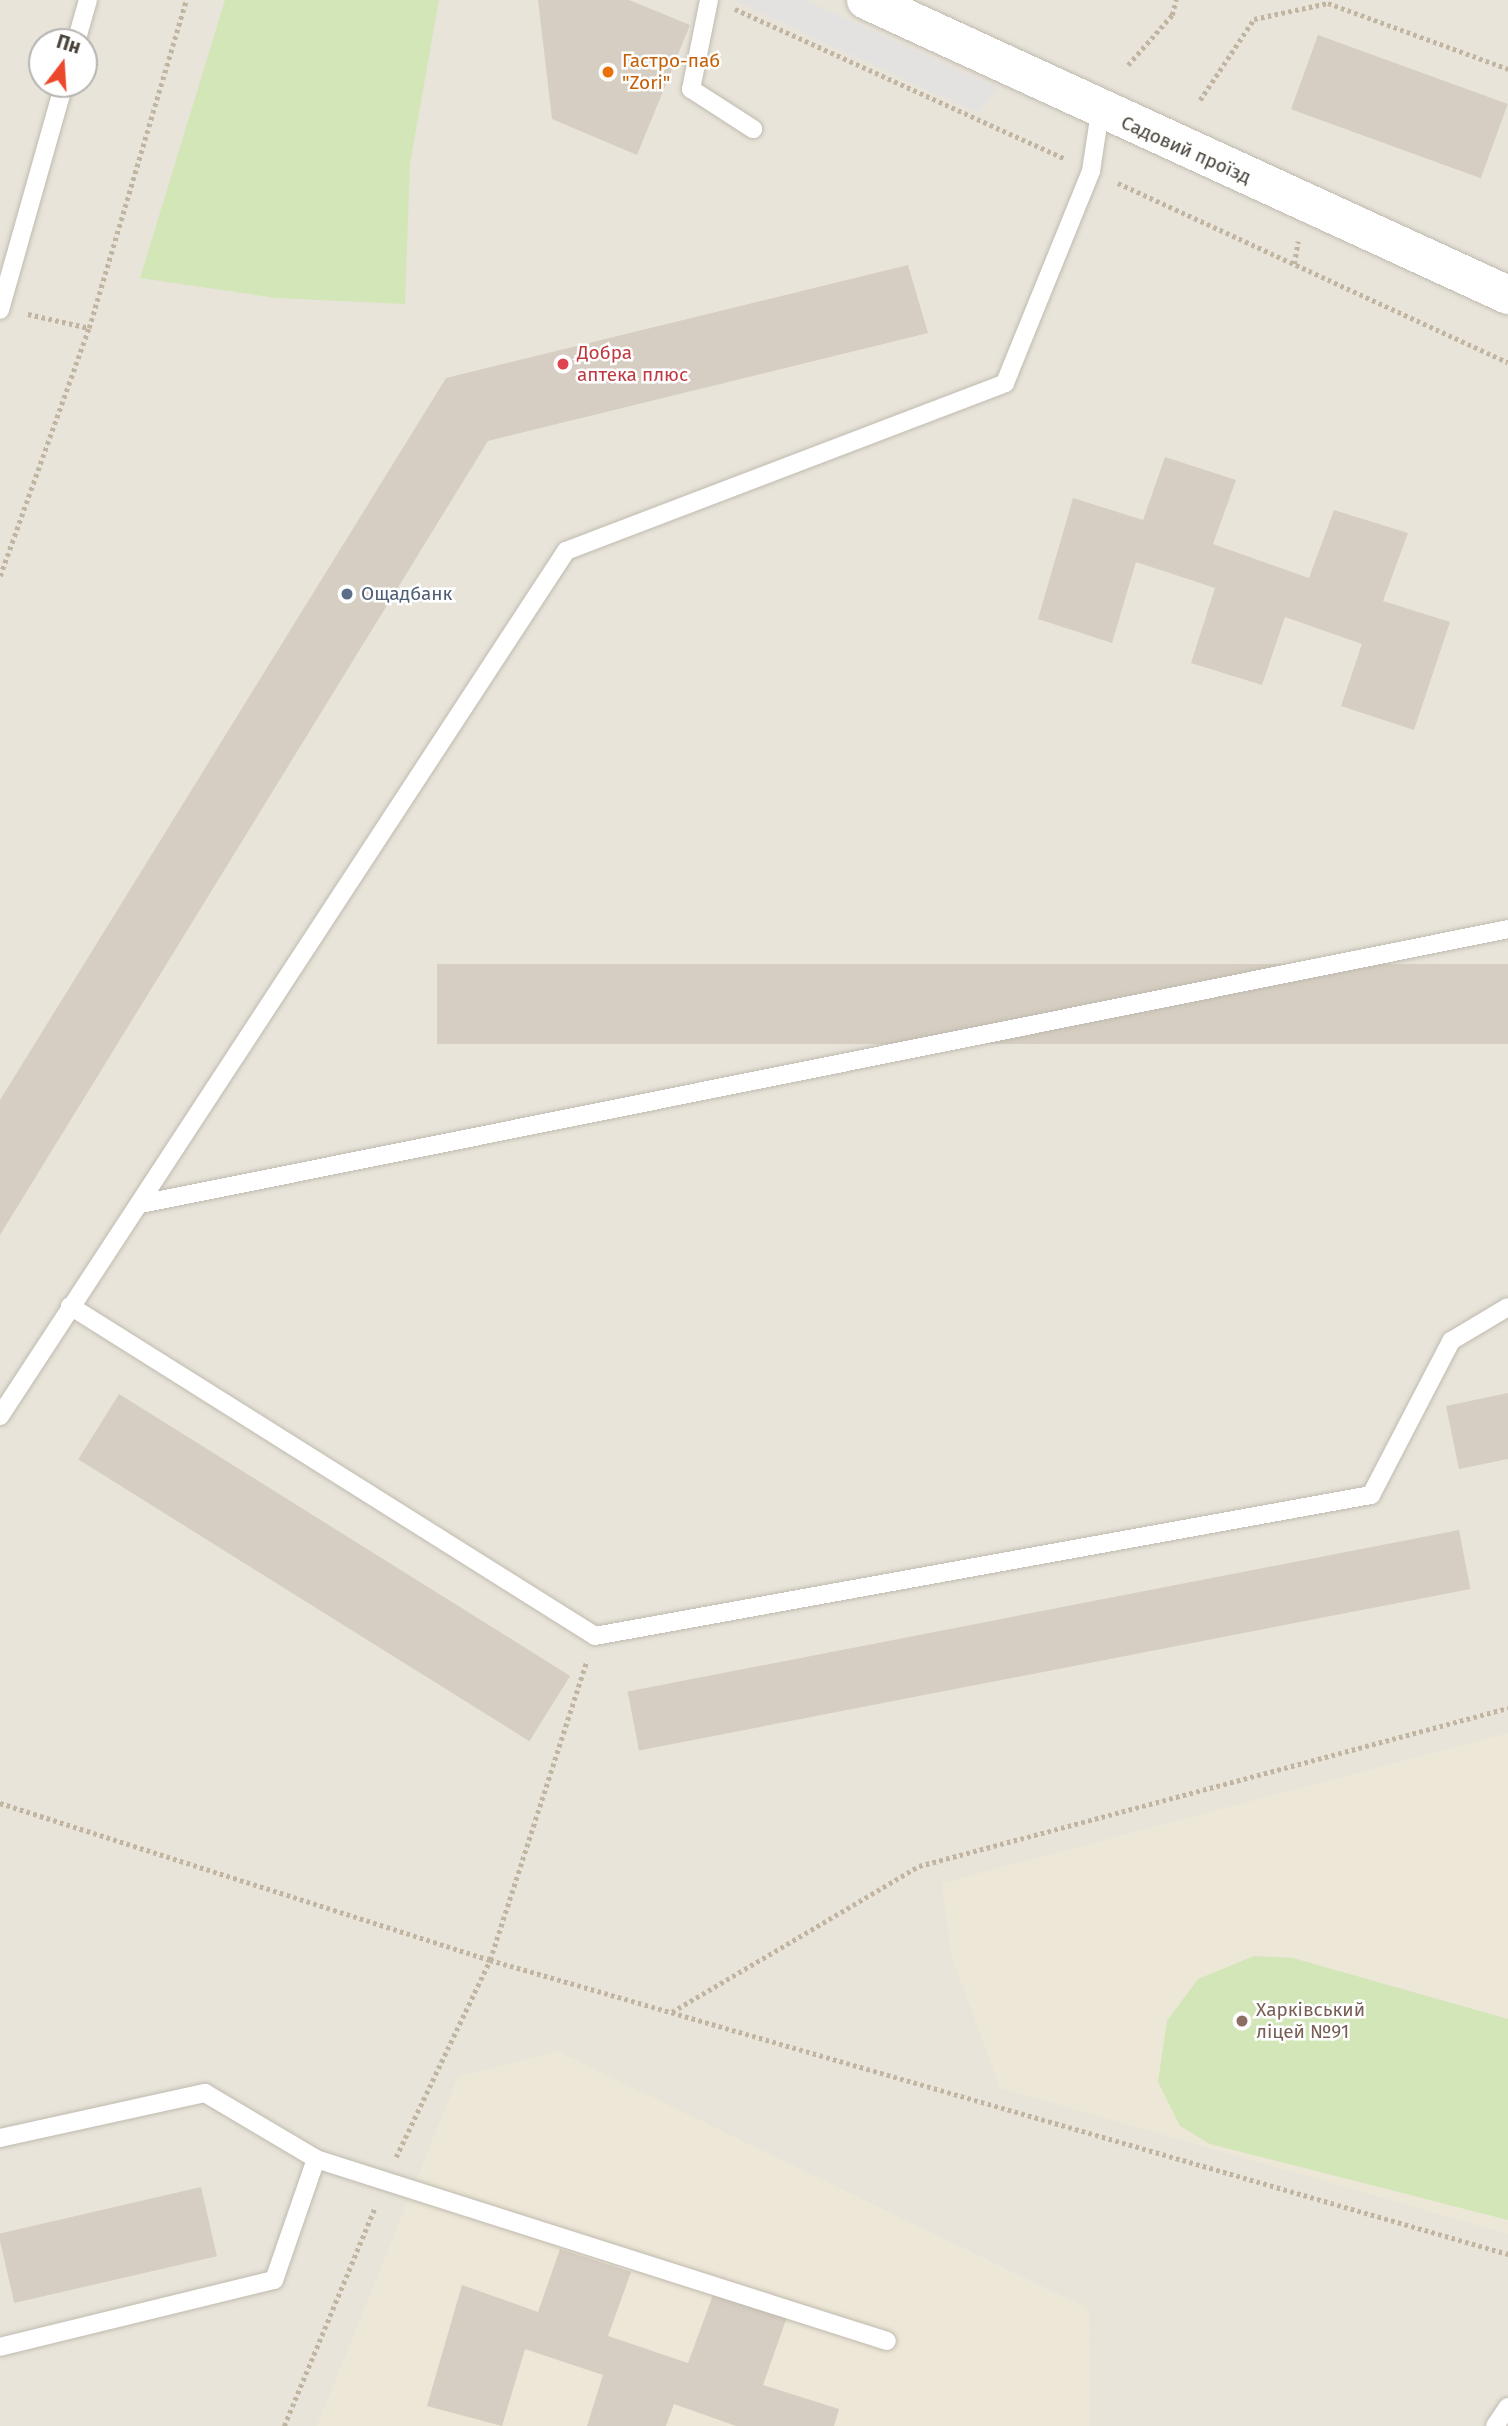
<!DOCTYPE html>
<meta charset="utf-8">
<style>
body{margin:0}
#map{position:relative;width:1508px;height:2426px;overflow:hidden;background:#f5f2ec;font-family:"Fira Sans",sans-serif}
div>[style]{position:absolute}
.residential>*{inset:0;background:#e8e4da}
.education>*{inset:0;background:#ede7d7}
.green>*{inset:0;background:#d2e6b8}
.parking>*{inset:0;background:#e4e2e0}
.building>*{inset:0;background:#d6cec2;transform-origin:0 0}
.path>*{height:4.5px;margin-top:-2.25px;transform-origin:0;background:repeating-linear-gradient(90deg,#c1b5a1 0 3.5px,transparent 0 7px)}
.roads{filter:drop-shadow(0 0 2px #c0baaf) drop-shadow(0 0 2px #c0baaf)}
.service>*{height:18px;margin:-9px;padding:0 9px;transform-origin:9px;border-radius:9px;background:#fff}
.tertiary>*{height:38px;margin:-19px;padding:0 19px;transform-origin:19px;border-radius:19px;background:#fff}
.dots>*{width:19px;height:19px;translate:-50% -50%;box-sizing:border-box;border:4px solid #fff;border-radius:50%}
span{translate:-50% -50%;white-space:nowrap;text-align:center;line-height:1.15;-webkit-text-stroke:5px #fff;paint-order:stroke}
.food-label{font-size:19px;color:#c56008}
.left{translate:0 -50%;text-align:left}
.street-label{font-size:19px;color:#49433a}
.health-label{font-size:19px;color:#be3a42}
.service-label{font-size:19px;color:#4e5e75}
.education-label{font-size:19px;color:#785e54}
.north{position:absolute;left:28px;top:28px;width:70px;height:70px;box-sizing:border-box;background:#fff;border:2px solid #b6b4b0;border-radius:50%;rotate:17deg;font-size:19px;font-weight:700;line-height:28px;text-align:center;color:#49433a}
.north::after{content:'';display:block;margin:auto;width:24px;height:32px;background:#ec482c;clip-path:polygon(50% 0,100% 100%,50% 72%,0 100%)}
</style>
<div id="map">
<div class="residential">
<div style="clip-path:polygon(evenodd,0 0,1508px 0,1508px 2426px,0 2426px,0 0,42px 42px,84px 42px,84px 84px,42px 84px,42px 42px)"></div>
</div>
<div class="education">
<div style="clip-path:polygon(1508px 1733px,1508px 2234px,1000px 2088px,951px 1954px,942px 1883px)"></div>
<div style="clip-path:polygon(557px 2051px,1089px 2309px,1090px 2426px,317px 2426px,458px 2077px)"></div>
</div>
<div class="green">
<div style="clip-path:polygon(225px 0,439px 0,410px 164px,405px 304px,277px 298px,140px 278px)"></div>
<div style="clip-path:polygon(1254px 1956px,1293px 1958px,1508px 2019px,1508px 2220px,1210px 2144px,1180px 2126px,1158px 2082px,1167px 2021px,1198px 1979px)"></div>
</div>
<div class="parking">
<div style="clip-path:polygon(733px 0,805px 0,997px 88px,978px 113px)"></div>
</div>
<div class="building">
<div style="clip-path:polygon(538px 0,629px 0,690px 25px,637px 155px,552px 119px)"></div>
<div style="left:1318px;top:35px;width:202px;height:79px;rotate:20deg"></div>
<div style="clip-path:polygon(908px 265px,928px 333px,488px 441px,0 1235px,0 1100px,446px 378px)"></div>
<div style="clip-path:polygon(1165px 457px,1236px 480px,1213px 544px,1309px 578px,1334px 510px,1408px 533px,1383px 601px,1450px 622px,1414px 730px,1341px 706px,1362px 644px,1285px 617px,1262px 685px,1191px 663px,1215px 588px,1136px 562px,1112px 643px,1038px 619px,1073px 498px,1143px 520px)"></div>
<div style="left:1508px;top:964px;width:80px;height:1071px;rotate:90deg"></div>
<div style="clip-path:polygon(1508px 1393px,1508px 1459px,1459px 1469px,1446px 1406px)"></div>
<div style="left:119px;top:1394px;width:532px;height:77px;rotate:32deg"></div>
<div style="left:1459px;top:1530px;width:60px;height:847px;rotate:79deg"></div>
<div style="left:201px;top:2187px;width:71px;height:208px;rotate:77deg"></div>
<div style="clip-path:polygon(560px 2249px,631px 2272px,608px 2336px,688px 2363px,713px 2295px,787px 2317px,763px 2385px,839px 2409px,834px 2426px,736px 2426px,674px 2404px,666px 2426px,587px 2426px,603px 2375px,525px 2349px,502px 2426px,427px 2406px,462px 2285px,538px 2312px)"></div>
</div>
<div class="path">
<div style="left:735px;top:9px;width:362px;rotate:24.4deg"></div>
<div style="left:1128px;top:65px;width:67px;rotate:-48.7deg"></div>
<div style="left:1172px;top:15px;width:16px;rotate:-75deg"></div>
<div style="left:1200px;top:100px;width:97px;rotate:-56.3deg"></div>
<div style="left:1254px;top:19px;width:76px;rotate:-12.2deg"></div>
<div style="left:1328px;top:3px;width:192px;rotate:20.1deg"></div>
<div style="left:1118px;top:183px;width:429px;rotate:24.7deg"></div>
<div style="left:1294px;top:264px;width:23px;rotate:-80deg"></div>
<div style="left:28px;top:314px;width:63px;rotate:12.9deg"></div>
<div style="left:0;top:576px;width:263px;rotate:-70.3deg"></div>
<div style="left:89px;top:328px;width:342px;rotate:-73.5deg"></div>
<div style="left:0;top:1803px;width:515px;rotate:17.77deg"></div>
<div style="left:490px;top:1960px;width:1060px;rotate:16.11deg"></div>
<div style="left:672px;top:2012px;width:287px;rotate:-30.6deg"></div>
<div style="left:919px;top:1866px;width:610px;rotate:-15.02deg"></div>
<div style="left:396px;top:2157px;width:218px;rotate:-64.5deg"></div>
<div style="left:490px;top:1960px;width:312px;rotate:-72.1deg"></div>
<div style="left:284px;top:2426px;width:237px;rotate:-67.4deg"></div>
</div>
<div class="roads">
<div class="service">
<div style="left:709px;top:0;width:91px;rotate:101.4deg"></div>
<div style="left:691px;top:89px;width:74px;rotate:32.8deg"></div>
<div style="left:76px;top:42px;width:44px;rotate:-74.1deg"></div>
<div style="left:0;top:310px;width:235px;rotate:-74.2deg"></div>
<div style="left:141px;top:1204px;width:1394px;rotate:-11.37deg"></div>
<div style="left:70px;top:1306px;width:620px;rotate:32.15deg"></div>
<div style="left:595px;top:1636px;width:789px;rotate:-10.3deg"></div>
<div style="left:1371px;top:1495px;width:174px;rotate:-62.5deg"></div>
<div style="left:1451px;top:1341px;width:66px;rotate:-30.8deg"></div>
<div style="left:0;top:1416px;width:1034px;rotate:-56.8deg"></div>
<div style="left:566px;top:551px;width:470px;rotate:-20.9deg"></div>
<div style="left:1005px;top:383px;width:229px;rotate:-67.9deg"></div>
<div style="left:1091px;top:171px;width:60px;rotate:-81.3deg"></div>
<div style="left:0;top:2138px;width:210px;rotate:-12.4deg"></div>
<div style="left:205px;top:2093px;width:129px;rotate:30.7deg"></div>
<div style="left:316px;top:2159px;width:128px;rotate:109.1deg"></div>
<div style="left:274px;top:2280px;width:282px;rotate:166.3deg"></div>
<div style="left:316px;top:2159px;width:599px;rotate:17.68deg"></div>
<div style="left:1495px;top:2426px;width:23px;rotate:-56deg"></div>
</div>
<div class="tertiary">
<div style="left:866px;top:0;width:707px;rotate:24.68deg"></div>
</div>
</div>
<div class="dots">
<div style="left:608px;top:72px;background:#e8710a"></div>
<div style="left:563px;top:364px;background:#e0444e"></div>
<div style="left:347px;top:594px;background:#5c6f8a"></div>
<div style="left:1242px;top:2021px;background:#8d6e63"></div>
</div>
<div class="food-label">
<span class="left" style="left:622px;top:72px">Гастро-паб<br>"Zori"</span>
</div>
<div class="street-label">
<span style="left:1186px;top:150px;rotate:24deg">Садовий проїзд</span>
</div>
<div class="health-label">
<span class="left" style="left:577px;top:364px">Добра<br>аптека плюс</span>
</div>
<div class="service-label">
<span class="left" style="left:361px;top:594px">Ощадбанк</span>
</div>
<div class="education-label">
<span class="left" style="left:1256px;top:2021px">Харківський<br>ліцей №91</span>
</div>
<div class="north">Пн</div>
</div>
